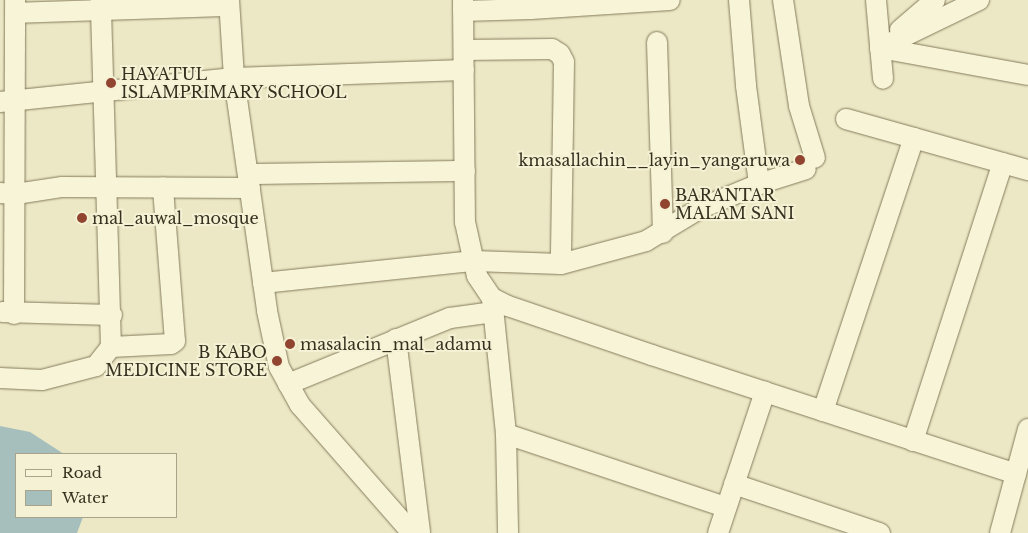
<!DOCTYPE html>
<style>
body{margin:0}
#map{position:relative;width:1028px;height:533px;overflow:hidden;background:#ece8c5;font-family:"Libre Baskerville",serif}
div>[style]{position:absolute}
.water>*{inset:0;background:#a6bfbd}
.roads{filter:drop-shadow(0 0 1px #867b5c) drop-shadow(0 0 1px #867b5c)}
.street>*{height:20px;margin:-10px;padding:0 10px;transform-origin:10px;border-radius:10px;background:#f7f4d8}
.dots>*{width:14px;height:14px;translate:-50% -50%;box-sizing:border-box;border:2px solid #f4f1d4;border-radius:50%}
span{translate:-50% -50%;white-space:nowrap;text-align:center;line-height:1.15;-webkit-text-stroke:4px #f4f1d4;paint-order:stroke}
.poi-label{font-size:16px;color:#37301f}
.left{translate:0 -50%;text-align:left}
.right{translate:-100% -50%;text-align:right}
.legend{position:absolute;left:15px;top:453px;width:162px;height:65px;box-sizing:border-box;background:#f4f1d4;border:1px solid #a8a48c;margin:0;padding:6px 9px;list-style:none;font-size:15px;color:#37301f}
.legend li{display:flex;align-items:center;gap:10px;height:25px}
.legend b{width:25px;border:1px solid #a8a48c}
</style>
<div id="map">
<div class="water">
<div style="clip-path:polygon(0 426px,30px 432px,64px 454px,16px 454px,16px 517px,83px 517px,77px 533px,0 533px)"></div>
</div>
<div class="roads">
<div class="street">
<div style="left:229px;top:0;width:78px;rotate:86.3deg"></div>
<div style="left:234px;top:78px;width:235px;rotate:81.9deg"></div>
<div style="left:267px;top:311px;width:57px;rotate:77.9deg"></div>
<div style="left:279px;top:367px;width:43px;rotate:61.1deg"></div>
<div style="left:300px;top:405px;width:170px;rotate:48.8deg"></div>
<div style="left:463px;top:0;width:222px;rotate:89.5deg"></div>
<div style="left:465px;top:222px;width:55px;rotate:77.5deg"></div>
<div style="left:477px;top:276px;width:27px;rotate:56deg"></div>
<div style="left:492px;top:298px;width:18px;rotate:27deg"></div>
<div style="left:508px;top:306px;width:152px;rotate:18.8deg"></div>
<div style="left:652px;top:355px;width:383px;rotate:18.1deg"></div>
<div style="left:739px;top:0;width:86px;rotate:85.3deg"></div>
<div style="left:746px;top:86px;width:99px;rotate:82.4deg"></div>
<div style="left:783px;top:0;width:107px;rotate:81.4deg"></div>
<div style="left:799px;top:106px;width:54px;rotate:72.9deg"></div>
<div style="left:876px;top:0;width:79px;rotate:84.9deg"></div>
<div style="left:979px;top:0;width:110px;rotate:154.1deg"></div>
<div style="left:880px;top:48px;width:150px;rotate:10.3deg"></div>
<div style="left:463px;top:11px;width:68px;rotate:-1.7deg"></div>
<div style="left:531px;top:9px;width:139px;rotate:-3.7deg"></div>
<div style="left:15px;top:13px;width:214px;rotate:-1.9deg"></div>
<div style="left:900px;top:30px;width:46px;rotate:-40.6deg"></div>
<div style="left:657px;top:42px;width:191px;rotate:88.2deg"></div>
<div style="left:464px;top:50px;width:88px;rotate:-0.7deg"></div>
<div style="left:552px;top:49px;width:9px;rotate:32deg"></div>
<div style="left:560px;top:54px;width:9px;rotate:63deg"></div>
<div style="left:564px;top:62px;width:202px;rotate:90.9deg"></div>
<div style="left:0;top:102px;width:235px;rotate:-5.9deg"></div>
<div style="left:234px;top:78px;width:230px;rotate:-2deg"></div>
<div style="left:846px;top:119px;width:189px;rotate:15.7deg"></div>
<div style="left:248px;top:174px;width:217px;rotate:-0.8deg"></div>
<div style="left:0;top:193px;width:16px;rotate:4deg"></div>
<div style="left:16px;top:194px;width:47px;rotate:-8.7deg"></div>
<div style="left:62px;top:187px;width:188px;rotate:0.3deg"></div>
<div style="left:263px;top:283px;width:212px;rotate:-6deg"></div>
<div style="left:474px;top:261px;width:87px;rotate:2deg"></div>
<div style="left:561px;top:264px;width:88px;rotate:-15.1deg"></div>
<div style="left:646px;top:241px;width:64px;rotate:-31deg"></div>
<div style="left:701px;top:208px;width:63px;rotate:-22.5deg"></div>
<div style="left:759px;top:184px;width:49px;rotate:-17.7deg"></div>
<div style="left:492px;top:298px;width:137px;rotate:84.1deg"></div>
<div style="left:506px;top:434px;width:99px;rotate:88.8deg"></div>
<div style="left:2px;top:312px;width:110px;rotate:1.6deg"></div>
<div style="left:14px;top:314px;width:314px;rotate:-89.8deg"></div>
<div style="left:396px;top:339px;width:195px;rotate:82.9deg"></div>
<div style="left:111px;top:347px;width:60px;rotate:-2.9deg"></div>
<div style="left:171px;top:344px;width:5px;rotate:-37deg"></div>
<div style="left:175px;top:341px;width:154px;rotate:-94.5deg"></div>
<div style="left:0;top:378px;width:42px;rotate:2.7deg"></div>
<div style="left:42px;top:380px;width:56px;rotate:-14.5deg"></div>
<div style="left:96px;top:366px;width:24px;rotate:-52deg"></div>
<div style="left:111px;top:347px;width:347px;rotate:-91.7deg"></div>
<div style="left:288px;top:384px;width:175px;rotate:-22.2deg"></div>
<div style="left:450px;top:318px;width:44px;rotate:-7.8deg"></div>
<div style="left:823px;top:411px;width:288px;rotate:-71.6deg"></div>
<div style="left:506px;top:434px;width:232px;rotate:18.4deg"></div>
<div style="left:913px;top:441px;width:292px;rotate:-72.1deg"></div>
<div style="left:734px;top:484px;width:154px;rotate:18.6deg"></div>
<div style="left:718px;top:533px;width:149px;rotate:-71.6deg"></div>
<div style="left:1000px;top:533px;width:108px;rotate:-74.9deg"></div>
</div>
</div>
<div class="dots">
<div style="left:111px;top:83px;background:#91442f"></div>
<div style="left:800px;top:160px;background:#91442f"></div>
<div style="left:665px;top:204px;background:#91442f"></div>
<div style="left:82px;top:218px;background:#91442f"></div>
<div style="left:290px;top:344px;background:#91442f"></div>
<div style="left:277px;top:361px;background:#91442f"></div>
</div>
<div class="poi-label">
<span class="left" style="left:121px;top:83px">HAYATUL<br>ISLAMPRIMARY SCHOOL</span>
<span class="right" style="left:790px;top:160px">kmasallachin__layin_yangaruwa</span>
<span class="left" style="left:675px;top:204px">BARANTAR<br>MALAM SANI</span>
<span class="left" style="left:92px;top:218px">mal_auwal_mosque</span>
<span class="left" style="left:300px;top:344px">masalacin_mal_adamu</span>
<span class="right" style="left:267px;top:361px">B KABO<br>MEDICINE STORE</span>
</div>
<ul class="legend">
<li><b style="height:6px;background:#f7f4d8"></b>Road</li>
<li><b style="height:14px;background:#a6bfbd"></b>Water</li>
</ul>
</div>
